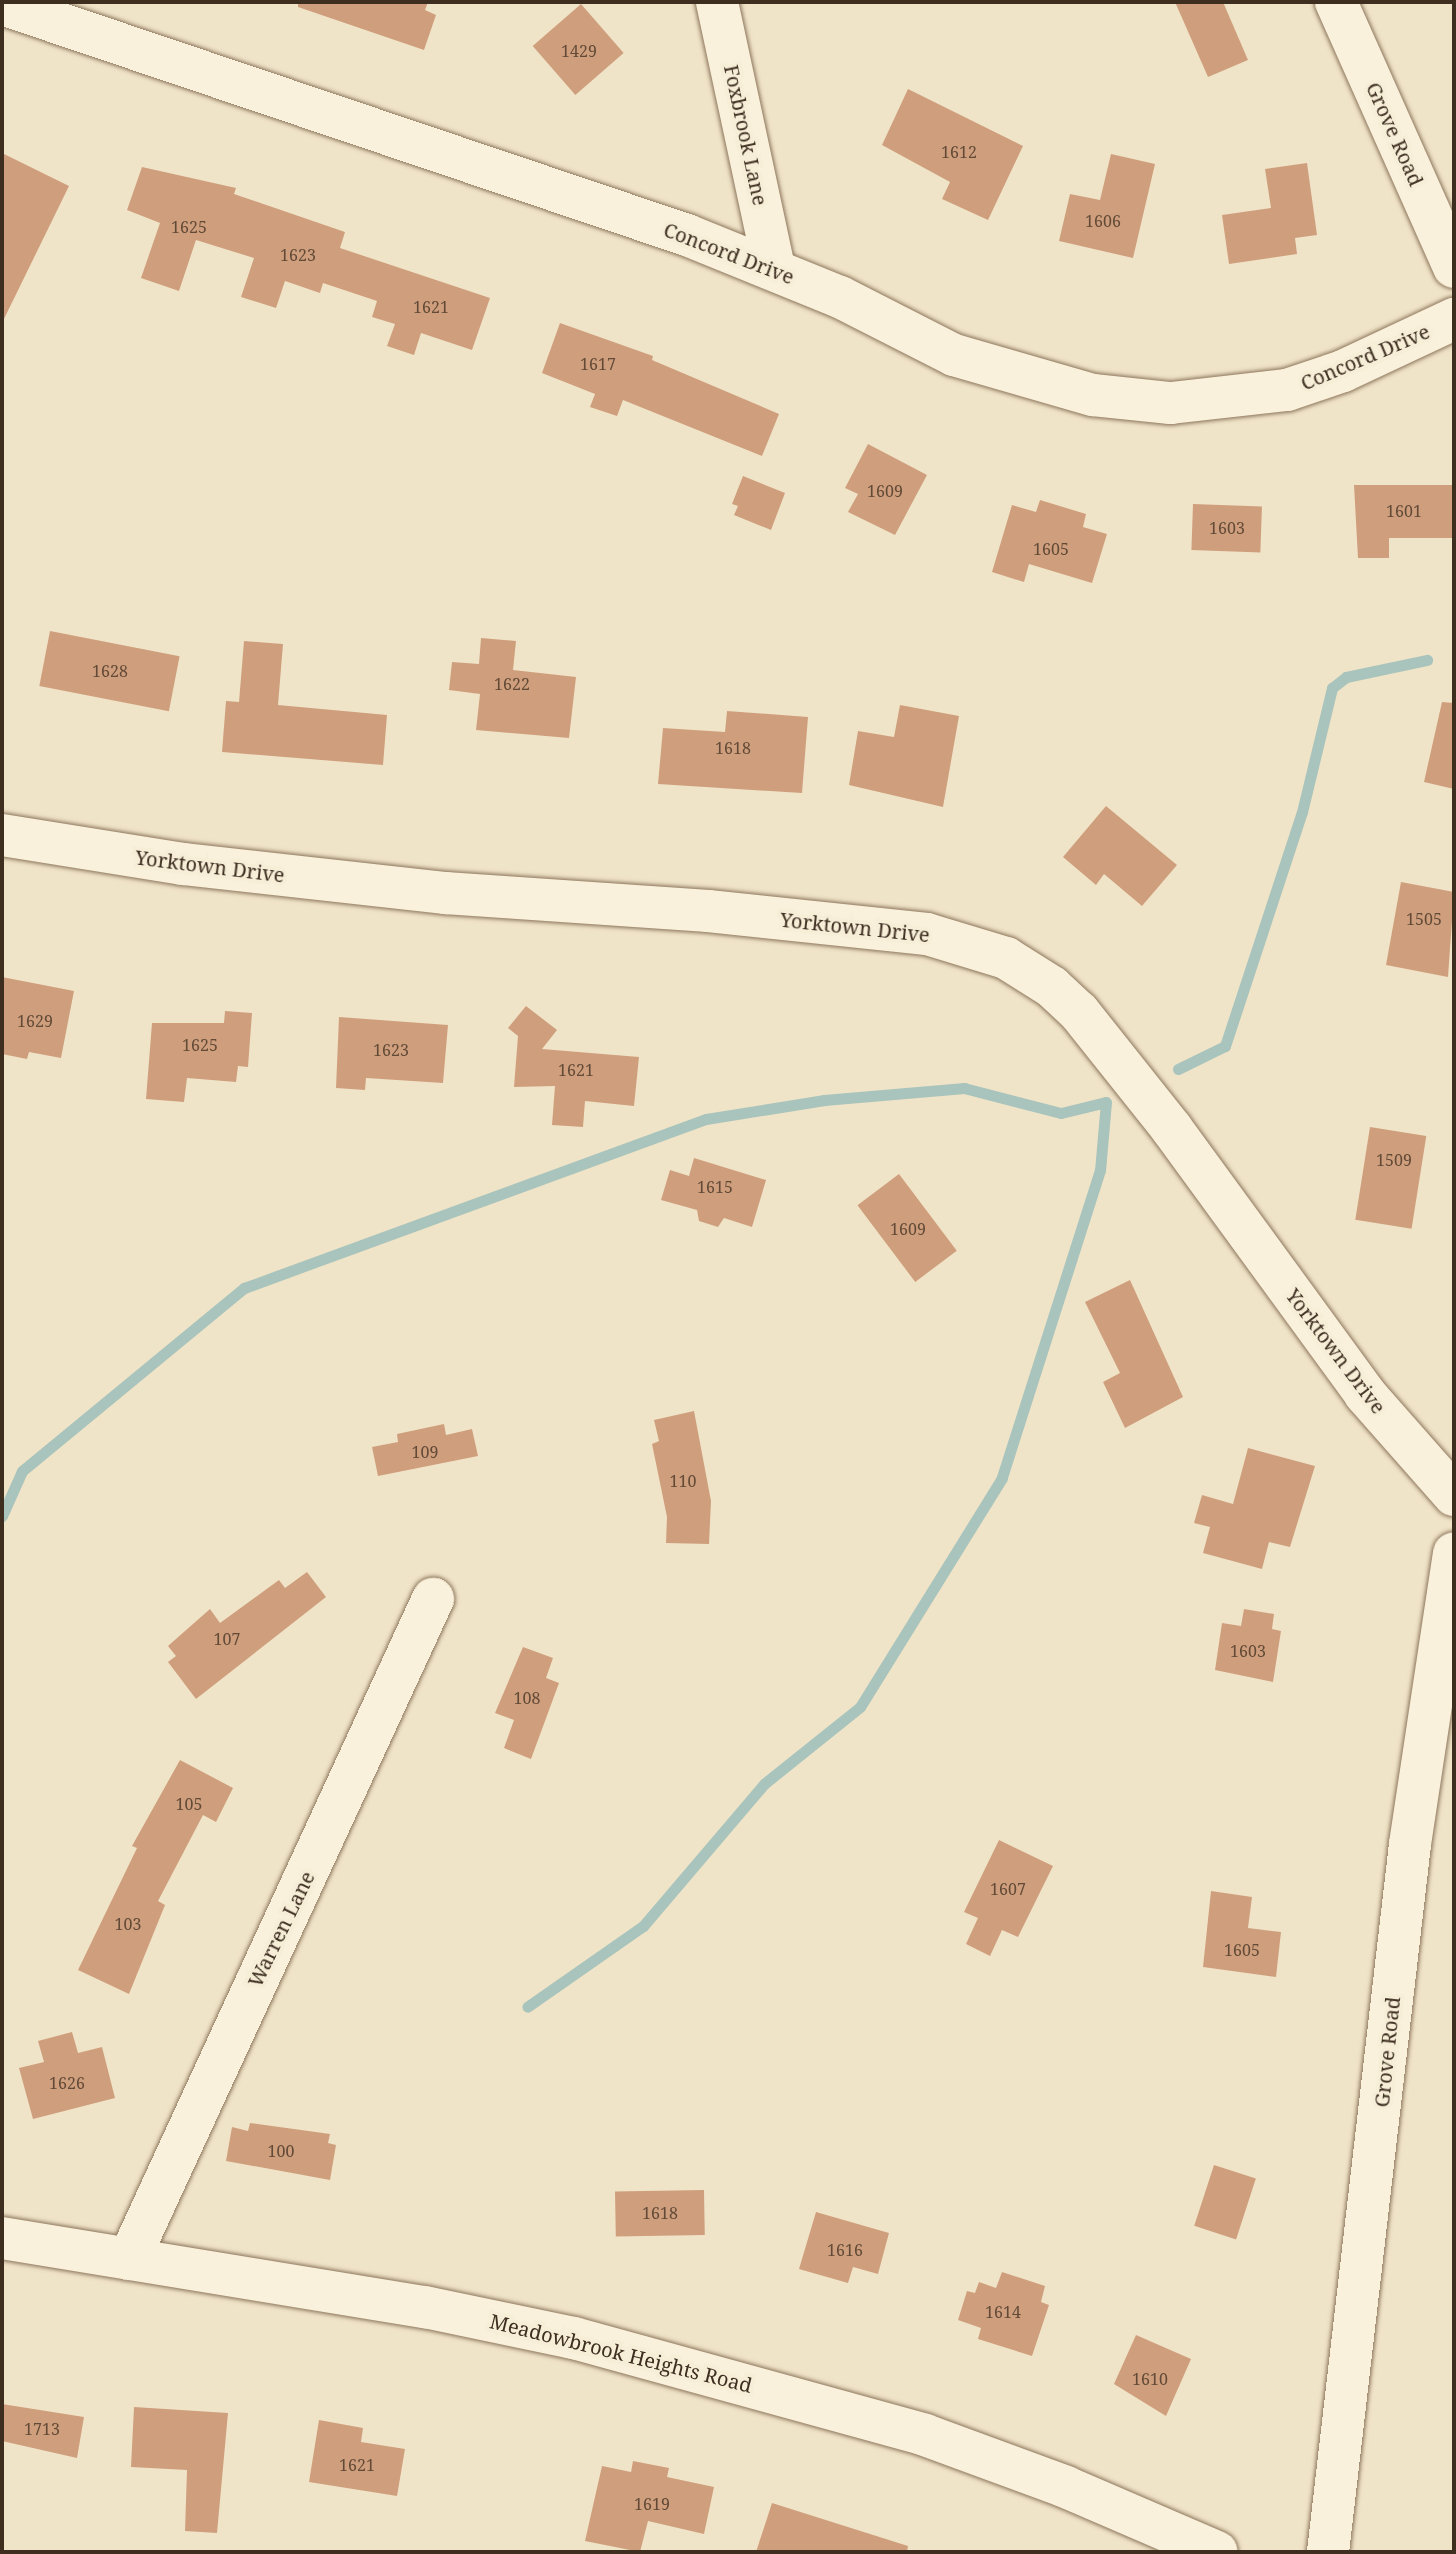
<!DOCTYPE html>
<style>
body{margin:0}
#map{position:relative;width:1456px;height:2554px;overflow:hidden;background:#f0e4c8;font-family:"Noto Serif",serif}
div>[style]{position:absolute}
.stream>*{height:11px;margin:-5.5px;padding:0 5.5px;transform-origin:5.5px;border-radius:5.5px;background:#a9c4bc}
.building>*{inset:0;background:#cf9f7d;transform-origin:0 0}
.roads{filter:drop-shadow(0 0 2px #8d765c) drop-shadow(0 0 2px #8d765c)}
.minor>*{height:42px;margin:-21px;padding:0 21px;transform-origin:21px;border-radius:21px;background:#faf1dc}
span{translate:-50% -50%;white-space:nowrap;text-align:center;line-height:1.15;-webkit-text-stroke:8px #f7eed8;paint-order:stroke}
.number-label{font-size:16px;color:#624a37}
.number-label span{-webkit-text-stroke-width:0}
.street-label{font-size:20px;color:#3d2e20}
.frame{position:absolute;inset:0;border:4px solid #3d2e20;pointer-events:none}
</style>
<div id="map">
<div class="stream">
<div style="left:1178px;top:1069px;width:52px;rotate:-26.1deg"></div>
<div style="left:1225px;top:1046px;width:246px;rotate:-71.8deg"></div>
<div style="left:1302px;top:812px;width:128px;rotate:-76.4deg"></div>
<div style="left:1332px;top:688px;width:18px;rotate:-38deg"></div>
<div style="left:1346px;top:677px;width:83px;rotate:-11.9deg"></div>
<div style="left:2px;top:1516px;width:49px;rotate:-66deg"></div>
<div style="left:22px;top:1471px;width:288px;rotate:-39.5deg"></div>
<div style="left:244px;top:1288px;width:492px;rotate:-20.1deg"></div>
<div style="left:706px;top:1119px;width:120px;rotate:-9.1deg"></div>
<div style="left:824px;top:1100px;width:141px;rotate:-4.9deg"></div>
<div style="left:964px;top:1088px;width:100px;rotate:14.5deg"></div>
<div style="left:1061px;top:1113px;width:46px;rotate:-13.7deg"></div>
<div style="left:1106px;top:1102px;width:68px;rotate:95deg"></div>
<div style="left:1100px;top:1170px;width:323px;rotate:107.7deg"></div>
<div style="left:1002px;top:1478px;width:269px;rotate:121.8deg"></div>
<div style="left:860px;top:1707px;width:123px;rotate:141.3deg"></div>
<div style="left:764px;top:1784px;width:187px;rotate:130.4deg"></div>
<div style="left:643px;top:1926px;width:141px;rotate:145.1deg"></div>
</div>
<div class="building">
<div style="clip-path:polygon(298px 2px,428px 2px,425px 10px,436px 15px,424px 50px,298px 7px)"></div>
<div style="clip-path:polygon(1175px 2px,1223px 2px,1248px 60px,1208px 77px)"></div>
<div style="left:581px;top:4px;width:65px;height:64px;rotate:49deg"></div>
<div style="clip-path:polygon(908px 89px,1023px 146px,988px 220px,942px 199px,950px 182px,882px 145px)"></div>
<div style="clip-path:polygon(2px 153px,69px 186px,2px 323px)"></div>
<div style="clip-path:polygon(1111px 154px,1155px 164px,1133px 258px,1059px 241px,1070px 194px,1100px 200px)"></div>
<div style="clip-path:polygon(1307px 163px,1317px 235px,1295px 238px,1297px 254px,1229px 264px,1222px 215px,1271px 208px,1265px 169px)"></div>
<div style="clip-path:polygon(142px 167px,236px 188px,234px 194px,345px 232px,340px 248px,490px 298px,472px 350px,421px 333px,414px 355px,387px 346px,395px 324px,372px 317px,377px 301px,323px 283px,320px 293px,285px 281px,276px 308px,241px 297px,254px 258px,196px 240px,179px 291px,141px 278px,160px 223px,127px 210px)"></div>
<div style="clip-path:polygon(560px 323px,653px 356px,652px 360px,779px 414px,762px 456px,623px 400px,617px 416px,590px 407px,595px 394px,542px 373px)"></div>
<div style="clip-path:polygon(868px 444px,927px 475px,895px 535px,848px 512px,858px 494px,845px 488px)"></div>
<div style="clip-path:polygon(743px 476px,785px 493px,771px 530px,734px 515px,738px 506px,732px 504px)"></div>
<div style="clip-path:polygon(1354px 485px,1454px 485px,1454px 538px,1389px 538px,1389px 558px,1358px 558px)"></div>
<div style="clip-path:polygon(1040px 500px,1086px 514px,1083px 527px,1107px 534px,1092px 583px,1029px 564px,1024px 582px,992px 572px,1012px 505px,1036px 512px)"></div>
<div style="left:1193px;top:504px;width:69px;height:46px;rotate:2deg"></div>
<div style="left:50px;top:631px;width:132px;height:56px;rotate:11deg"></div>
<div style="clip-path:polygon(481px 638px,516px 641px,513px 670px,576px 677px,569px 738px,476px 730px,480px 694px,449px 690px,452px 662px,479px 664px)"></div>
<div style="clip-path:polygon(244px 641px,283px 644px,278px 705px,387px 715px,383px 765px,222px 752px,226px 701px,239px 702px)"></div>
<div style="clip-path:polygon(1442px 702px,1454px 703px,1454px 789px,1424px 782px)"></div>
<div style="clip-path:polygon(900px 705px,959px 716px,943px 807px,849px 785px,858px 731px,894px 737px)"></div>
<div style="clip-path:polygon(727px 711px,808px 717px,802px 793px,658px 784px,663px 728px,725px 732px)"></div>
<div style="clip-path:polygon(1106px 806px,1177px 865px,1142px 906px,1104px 874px,1096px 885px,1063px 857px)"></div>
<div style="clip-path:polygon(1401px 882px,1454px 892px,1448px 977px,1386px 965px)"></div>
<div style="clip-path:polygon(2px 977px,74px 991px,61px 1058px,29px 1052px,27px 1059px,2px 1054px)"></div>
<div style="clip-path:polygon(526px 1006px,557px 1030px,542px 1049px,639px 1057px,634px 1106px,585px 1101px,583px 1127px,552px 1125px,555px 1086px,514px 1087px,518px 1036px,508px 1028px)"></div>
<div style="clip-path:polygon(225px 1011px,252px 1013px,248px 1067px,238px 1066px,236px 1082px,187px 1078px,184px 1102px,146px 1099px,152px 1023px,224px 1023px)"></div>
<div style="clip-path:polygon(339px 1017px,448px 1025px,443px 1083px,366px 1078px,365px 1090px,336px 1088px)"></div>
<div style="left:1370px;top:1127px;width:57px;height:94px;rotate:9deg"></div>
<div style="clip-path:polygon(694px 1158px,766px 1180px,752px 1227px,724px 1218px,718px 1227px,699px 1221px,697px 1210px,661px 1200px,670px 1170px,689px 1176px)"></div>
<div style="left:899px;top:1174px;width:96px;height:52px;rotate:53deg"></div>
<div style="clip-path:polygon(1130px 1280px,1183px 1397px,1125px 1428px,1103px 1382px,1120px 1373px,1085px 1302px)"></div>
<div style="clip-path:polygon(694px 1411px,711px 1501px,709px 1544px,666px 1543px,667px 1517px,652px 1444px,659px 1441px,654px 1420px)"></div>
<div style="clip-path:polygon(444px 1424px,446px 1435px,472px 1429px,478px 1456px,378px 1476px,372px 1447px,398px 1442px,397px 1434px)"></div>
<div style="clip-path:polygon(1248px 1448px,1315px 1466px,1290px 1547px,1269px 1542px,1262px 1569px,1203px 1553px,1210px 1527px,1194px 1523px,1202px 1495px,1233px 1504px)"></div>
<div style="clip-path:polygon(307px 1572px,326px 1597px,196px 1699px,168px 1662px,176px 1656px,168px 1646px,210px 1609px,220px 1623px,279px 1580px,285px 1588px)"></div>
<div style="clip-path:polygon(1244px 1609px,1274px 1614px,1272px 1629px,1281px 1631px,1273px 1682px,1215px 1670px,1222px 1623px,1241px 1626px)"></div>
<div style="clip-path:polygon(523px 1647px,553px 1658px,546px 1678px,559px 1683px,531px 1759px,504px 1748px,514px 1720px,495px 1713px)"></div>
<div style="clip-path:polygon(180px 1760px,233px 1788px,216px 1822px,203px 1815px,158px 1901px,165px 1905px,129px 1994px,78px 1970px,137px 1848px,132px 1846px)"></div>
<div style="clip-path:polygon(999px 1840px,1053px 1866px,1018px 1937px,1002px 1930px,990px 1956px,966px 1944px,978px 1918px,964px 1912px)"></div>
<div style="clip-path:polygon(1211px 1891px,1252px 1897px,1248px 1928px,1281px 1932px,1276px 1977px,1203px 1967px)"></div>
<div style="clip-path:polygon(72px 2032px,78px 2053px,102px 2047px,115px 2098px,33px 2119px,19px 2068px,44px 2062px,38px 2041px)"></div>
<div style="clip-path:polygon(250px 2123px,330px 2134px,328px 2143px,336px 2145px,330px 2180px,226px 2161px,232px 2127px,248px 2131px)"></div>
<div style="left:1214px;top:2165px;width:44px;height:64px;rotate:18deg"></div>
<div style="left:704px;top:2190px;width:45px;height:89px;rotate:89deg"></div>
<div style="clip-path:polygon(816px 2212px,889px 2233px,878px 2274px,853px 2267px,848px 2283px,799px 2269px)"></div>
<div style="clip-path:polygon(1002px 2272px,1045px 2286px,1041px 2302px,1049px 2305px,1032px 2356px,978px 2339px,981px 2328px,958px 2320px,967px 2291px,975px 2293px,979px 2282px,996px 2288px)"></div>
<div style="clip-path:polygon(1136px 2335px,1191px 2359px,1166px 2416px,1114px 2384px)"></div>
<div style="clip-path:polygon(2px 2404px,84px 2417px,77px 2458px,2px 2441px)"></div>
<div style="clip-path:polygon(134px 2407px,228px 2413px,217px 2533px,185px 2531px,187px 2470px,131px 2467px)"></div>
<div style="clip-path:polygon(319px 2420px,363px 2428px,361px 2442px,405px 2449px,397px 2496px,309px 2482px)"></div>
<div style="clip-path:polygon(633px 2461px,669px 2468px,667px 2477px,714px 2487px,704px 2534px,648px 2521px,640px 2552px,585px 2541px,602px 2466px,631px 2472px)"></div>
<div style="clip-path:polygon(772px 2503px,908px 2546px,907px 2552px,756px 2552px)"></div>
</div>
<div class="roads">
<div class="minor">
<div style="left:717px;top:2px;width:273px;rotate:77.9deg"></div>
<div style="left:1336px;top:2px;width:290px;rotate:66deg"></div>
<div style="left:2px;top:4px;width:723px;rotate:18.64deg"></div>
<div style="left:687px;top:235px;width:165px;rotate:22.1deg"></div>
<div style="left:840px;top:297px;width:128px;rotate:27deg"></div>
<div style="left:954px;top:355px;width:145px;rotate:16.1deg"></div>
<div style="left:1093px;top:395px;width:78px;rotate:5.9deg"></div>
<div style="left:1171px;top:403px;width:117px;rotate:-6.4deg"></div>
<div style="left:1287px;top:390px;width:59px;rotate:-18.7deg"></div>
<div style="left:1343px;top:371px;width:123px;rotate:-25.1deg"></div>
<div style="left:2px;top:835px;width:183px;rotate:9.1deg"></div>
<div style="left:183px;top:864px;width:264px;rotate:6.3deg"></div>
<div style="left:445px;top:893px;width:264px;rotate:3.9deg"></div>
<div style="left:708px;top:911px;width:220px;rotate:6deg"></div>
<div style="left:927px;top:934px;width:83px;rotate:16.9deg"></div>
<div style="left:1006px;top:958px;width:54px;rotate:32.2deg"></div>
<div style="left:1052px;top:987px;width:37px;rotate:43deg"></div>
<div style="left:1079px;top:1012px;width:149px;rotate:51.5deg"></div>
<div style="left:1172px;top:1129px;width:328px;rotate:53.9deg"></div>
<div style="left:1365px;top:1394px;width:135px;rotate:48.6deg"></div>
<div style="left:2px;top:2238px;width:429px;rotate:9.3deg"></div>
<div style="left:425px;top:2307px;width:152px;rotate:11.8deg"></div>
<div style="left:574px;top:2338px;width:364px;rotate:15.4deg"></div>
<div style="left:925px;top:2435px;width:150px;rotate:20.2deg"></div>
<div style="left:1066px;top:2487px;width:164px;rotate:23.3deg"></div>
<div style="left:129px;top:2259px;width:727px;rotate:-65.27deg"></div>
<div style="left:1328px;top:2552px;width:713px;rotate:-83.39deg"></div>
<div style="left:1410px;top:1844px;width:294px;rotate:-81.4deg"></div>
</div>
</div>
<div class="number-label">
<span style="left:579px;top:51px">1429</span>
<span style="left:959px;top:152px">1612</span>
<span style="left:1103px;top:221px">1606</span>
<span style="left:189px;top:227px">1625</span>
<span style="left:298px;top:255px">1623</span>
<span style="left:431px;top:307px">1621</span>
<span style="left:598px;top:364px">1617</span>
<span style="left:885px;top:491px">1609</span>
<span style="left:1404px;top:511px">1601</span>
<span style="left:1227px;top:528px">1603</span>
<span style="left:1051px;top:549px">1605</span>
<span style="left:110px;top:671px">1628</span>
<span style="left:512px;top:684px">1622</span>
<span style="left:733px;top:748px">1618</span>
<span style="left:1424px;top:919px">1505</span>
<span style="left:35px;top:1021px">1629</span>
<span style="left:200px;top:1045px">1625</span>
<span style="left:391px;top:1050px">1623</span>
<span style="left:576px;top:1070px">1621</span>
<span style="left:1394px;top:1160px">1509</span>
<span style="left:715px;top:1187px">1615</span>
<span style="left:908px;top:1229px">1609</span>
<span style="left:425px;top:1452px">109</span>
<span style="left:683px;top:1481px">110</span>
<span style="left:227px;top:1639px">107</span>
<span style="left:1248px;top:1651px">1603</span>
<span style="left:527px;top:1698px">108</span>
<span style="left:189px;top:1804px">105</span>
<span style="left:1008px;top:1889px">1607</span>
<span style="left:128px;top:1924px">103</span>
<span style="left:1242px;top:1950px">1605</span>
<span style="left:67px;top:2083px">1626</span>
<span style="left:281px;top:2151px">100</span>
<span style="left:660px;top:2213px">1618</span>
<span style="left:845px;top:2250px">1616</span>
<span style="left:1003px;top:2312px">1614</span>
<span style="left:1150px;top:2379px">1610</span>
<span style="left:42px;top:2429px">1713</span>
<span style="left:357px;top:2465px">1621</span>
<span style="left:652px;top:2504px">1619</span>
</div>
<div class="street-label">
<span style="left:1395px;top:134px;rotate:66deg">Grove Road</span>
<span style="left:746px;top:135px;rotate:78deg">Foxbrook Lane</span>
<span style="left:729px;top:253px;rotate:21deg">Concord Drive</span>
<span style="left:1365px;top:357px;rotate:-23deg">Concord Drive</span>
<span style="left:210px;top:866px;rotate:7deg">Yorktown Drive</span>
<span style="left:855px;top:927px;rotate:6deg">Yorktown Drive</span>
<span style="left:1336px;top:1351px;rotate:53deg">Yorktown Drive</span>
<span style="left:281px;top:1929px;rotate:-64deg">Warren Lane</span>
<span style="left:1387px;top:2052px;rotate:-84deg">Grove Road</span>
<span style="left:621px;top:2353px;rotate:14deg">Meadowbrook Heights Road</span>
</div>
<div class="frame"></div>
</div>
